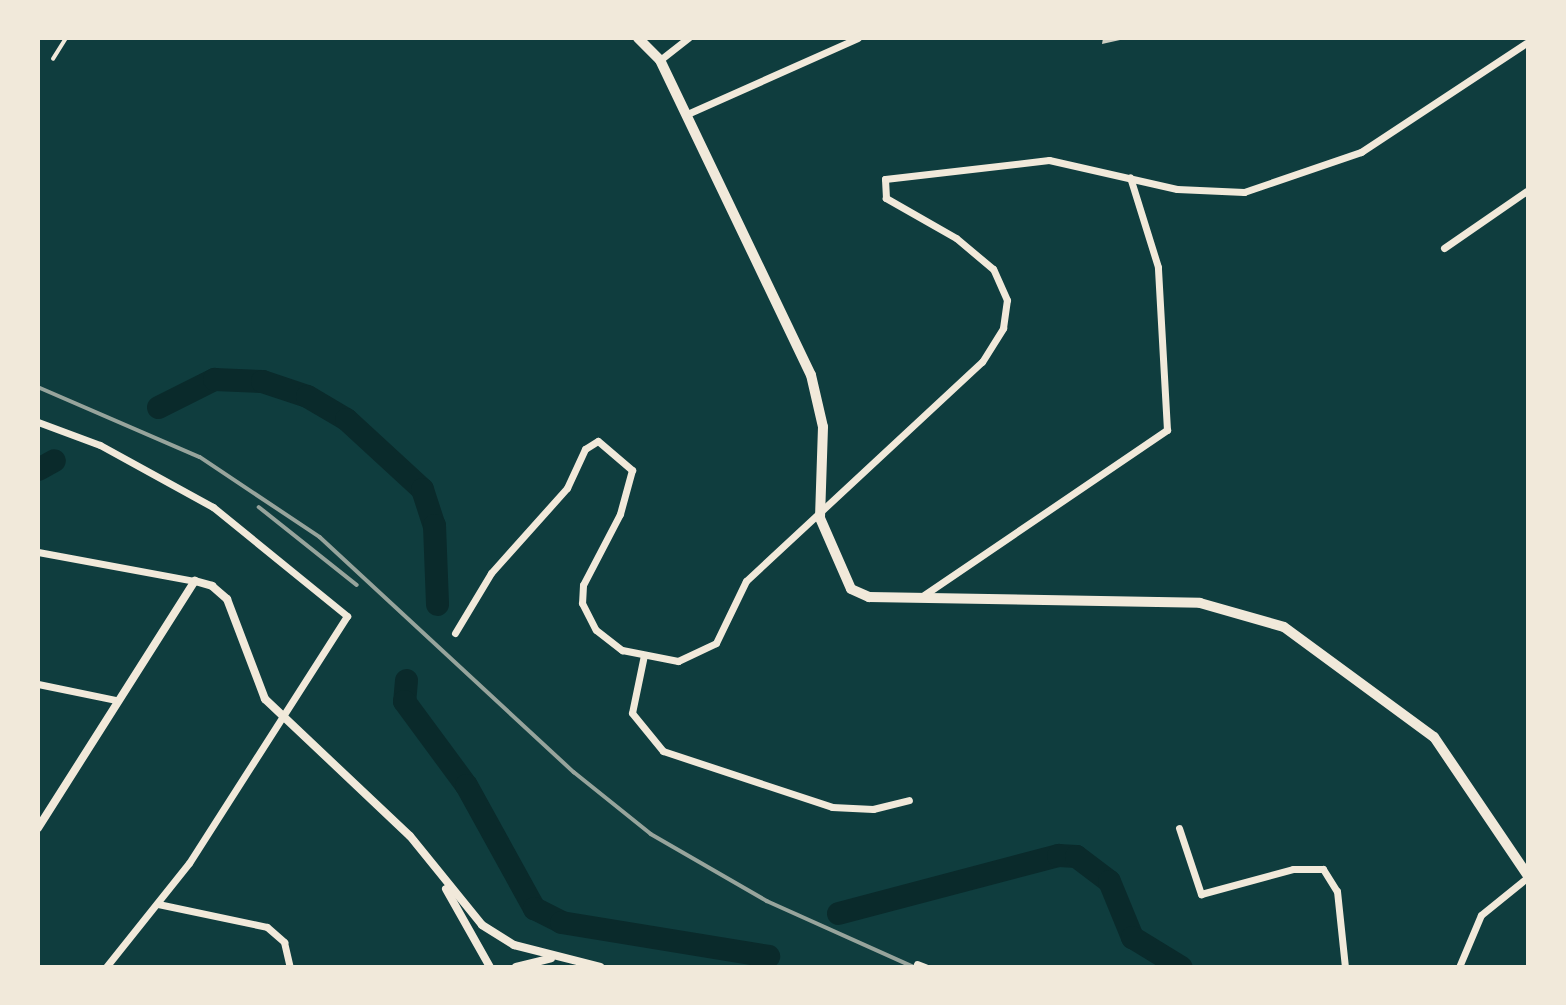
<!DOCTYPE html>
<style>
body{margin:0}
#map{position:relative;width:1566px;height:1005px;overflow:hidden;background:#0f3d3e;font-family:Signika,sans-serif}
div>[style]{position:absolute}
.river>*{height:23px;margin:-11.5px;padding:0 11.5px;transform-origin:11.5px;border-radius:11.5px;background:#0a2a2b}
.building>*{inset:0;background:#cfcfc3}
.service>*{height:3.5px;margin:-1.75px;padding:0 1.75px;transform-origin:1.75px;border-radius:1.75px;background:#f1e9da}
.minor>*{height:7px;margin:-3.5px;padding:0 3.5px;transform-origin:3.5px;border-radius:3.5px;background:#f1e9da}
.tertiary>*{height:8px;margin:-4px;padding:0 4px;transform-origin:4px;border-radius:4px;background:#f1e9da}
.secondary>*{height:10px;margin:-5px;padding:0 5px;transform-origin:5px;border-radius:5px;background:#f1e9da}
.rail>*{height:3.5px;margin:-1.75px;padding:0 1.75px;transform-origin:1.75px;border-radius:1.75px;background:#97a49c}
span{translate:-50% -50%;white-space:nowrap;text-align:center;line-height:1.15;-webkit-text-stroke:5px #f1e9da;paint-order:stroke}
.frame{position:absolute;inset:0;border:40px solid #f1e9da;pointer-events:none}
</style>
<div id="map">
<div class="river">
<div style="left:158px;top:407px;width:63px;rotate:-26.6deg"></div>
<div style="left:214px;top:379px;width:48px;rotate:2.4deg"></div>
<div style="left:262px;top:381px;width:47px;rotate:18.4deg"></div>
<div style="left:307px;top:396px;width:45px;rotate:30.5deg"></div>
<div style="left:346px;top:419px;width:103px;rotate:42.6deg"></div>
<div style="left:422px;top:489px;width:38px;rotate:72deg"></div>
<div style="left:434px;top:525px;width:79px;rotate:87.8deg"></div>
<div style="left:38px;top:469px;width:18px;rotate:-29deg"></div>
<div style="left:406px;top:680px;width:21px;rotate:95deg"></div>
<div style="left:404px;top:701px;width:104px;rotate:53.6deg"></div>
<div style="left:466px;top:785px;width:141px;rotate:61.1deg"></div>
<div style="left:534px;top:908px;width:30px;rotate:27deg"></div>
<div style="left:561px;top:922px;width:210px;rotate:9.3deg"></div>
<div style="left:838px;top:913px;width:228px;rotate:-14.8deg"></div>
<div style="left:1058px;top:855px;width:18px;rotate:3deg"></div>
<div style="left:1076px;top:856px;width:41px;rotate:37.1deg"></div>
<div style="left:1109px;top:881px;width:61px;rotate:67.7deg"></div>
<div style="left:1132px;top:937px;width:57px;rotate:31.5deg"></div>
</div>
<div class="building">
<div style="clip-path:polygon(1103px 38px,1120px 38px,1120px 40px,1102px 44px)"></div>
</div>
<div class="service">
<div style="left:53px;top:59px;width:25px;rotate:-58deg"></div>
</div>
<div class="minor">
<div style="left:660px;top:60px;width:36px;rotate:-38deg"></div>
<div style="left:685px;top:115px;width:189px;rotate:-24deg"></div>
<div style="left:1444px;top:248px;width:102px;rotate:-34.6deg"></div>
<div style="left:38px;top:422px;width:66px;rotate:20.4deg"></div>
<div style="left:100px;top:445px;width:129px;rotate:28.8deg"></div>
<div style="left:213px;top:507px;width:173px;rotate:39.1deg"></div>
<div style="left:347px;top:616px;width:293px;rotate:122.6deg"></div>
<div style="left:189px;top:863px;width:133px;rotate:128.6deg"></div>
<div style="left:38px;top:552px;width:160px;rotate:10.5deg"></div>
<div style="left:924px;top:595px;width:294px;rotate:-34.2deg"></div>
<div style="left:1167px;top:430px;width:163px;rotate:-93.2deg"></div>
<div style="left:1158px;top:267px;width:94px;rotate:-107.3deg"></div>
<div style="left:455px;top:633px;width:70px;rotate:-59deg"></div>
<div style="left:491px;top:573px;width:114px;rotate:-48.2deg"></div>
<div style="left:567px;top:488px;width:43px;rotate:-65.2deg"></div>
<div style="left:585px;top:449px;width:15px;rotate:-32deg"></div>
<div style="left:598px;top:441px;width:45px;rotate:40.5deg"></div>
<div style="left:632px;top:470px;width:46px;rotate:105.3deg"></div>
<div style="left:620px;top:514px;width:80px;rotate:117.5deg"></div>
<div style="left:583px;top:585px;width:18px;rotate:93deg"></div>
<div style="left:582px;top:603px;width:30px;rotate:63deg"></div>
<div style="left:596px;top:630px;width:33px;rotate:38deg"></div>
<div style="left:622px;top:650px;width:57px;rotate:11.1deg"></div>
<div style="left:678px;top:661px;width:42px;rotate:-25.3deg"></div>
<div style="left:716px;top:643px;width:69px;rotate:-64.2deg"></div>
<div style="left:746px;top:581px;width:322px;rotate:-42.9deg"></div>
<div style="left:982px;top:362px;width:40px;rotate:-58deg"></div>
<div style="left:1003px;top:328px;width:28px;rotate:-82deg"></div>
<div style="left:1007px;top:300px;width:34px;rotate:-114deg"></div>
<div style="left:993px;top:269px;width:48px;rotate:-140deg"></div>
<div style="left:956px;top:238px;width:81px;rotate:-150.3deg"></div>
<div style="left:886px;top:198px;width:19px;rotate:-93deg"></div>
<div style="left:885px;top:179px;width:165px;rotate:-6.6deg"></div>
<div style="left:1049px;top:160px;width:131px;rotate:12.8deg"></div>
<div style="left:1177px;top:189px;width:67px;rotate:2.6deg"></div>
<div style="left:1244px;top:192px;width:124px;rotate:-18.9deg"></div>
<div style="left:1361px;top:152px;width:200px;rotate:-33.4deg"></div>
<div style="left:644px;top:655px;width:59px;rotate:101.7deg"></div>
<div style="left:632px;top:713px;width:49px;rotate:50.8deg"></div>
<div style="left:663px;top:751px;width:178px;rotate:18.3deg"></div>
<div style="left:832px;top:807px;width:41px;rotate:2.8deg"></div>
<div style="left:873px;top:809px;width:37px;rotate:-14deg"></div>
<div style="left:38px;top:684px;width:80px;rotate:11.6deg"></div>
<div style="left:1179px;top:828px;width:70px;rotate:71.6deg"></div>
<div style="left:1201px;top:894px;width:95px;rotate:-15.2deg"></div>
<div style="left:1293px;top:869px;width:30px"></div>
<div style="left:1323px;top:869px;width:26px;rotate:58deg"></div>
<div style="left:1337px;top:891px;width:76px;rotate:84deg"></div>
<div style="left:158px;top:904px;width:111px;rotate:11.9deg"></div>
<div style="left:267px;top:927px;width:23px;rotate:41deg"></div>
<div style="left:284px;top:942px;width:26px;rotate:77deg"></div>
<div style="left:917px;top:964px;width:9px;rotate:21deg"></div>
<div style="left:1459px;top:967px;width:56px;rotate:-67.1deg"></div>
<div style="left:1481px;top:915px;width:60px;rotate:-39deg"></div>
</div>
<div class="tertiary">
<div style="left:38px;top:828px;width:293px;rotate:-57.6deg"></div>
<div style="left:195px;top:581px;width:18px;rotate:16deg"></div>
<div style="left:212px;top:586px;width:20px;rotate:41deg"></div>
<div style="left:227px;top:599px;width:107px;rotate:69.2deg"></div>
<div style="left:265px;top:699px;width:199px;rotate:43.4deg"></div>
<div style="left:410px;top:836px;width:114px;rotate:51deg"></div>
<div style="left:482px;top:925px;width:38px;rotate:32deg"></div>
<div style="left:514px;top:945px;width:89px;rotate:14.3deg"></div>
<div style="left:446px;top:889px;width:90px;rotate:60.6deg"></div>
<div style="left:516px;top:967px;width:36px;rotate:-14deg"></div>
</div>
<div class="secondary">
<div style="left:638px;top:38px;width:31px;rotate:45deg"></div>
<div style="left:660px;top:60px;width:349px;rotate:64.4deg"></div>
<div style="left:811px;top:375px;width:53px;rotate:77deg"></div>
<div style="left:823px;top:427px;width:91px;rotate:91.9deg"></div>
<div style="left:820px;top:518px;width:77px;rotate:66.4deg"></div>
<div style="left:851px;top:589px;width:20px;rotate:24deg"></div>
<div style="left:869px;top:597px;width:331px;rotate:1deg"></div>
<div style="left:1200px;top:603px;width:87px;rotate:15.9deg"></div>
<div style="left:1284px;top:627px;width:186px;rotate:36.3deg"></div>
<div style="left:1434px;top:737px;width:168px;rotate:55.9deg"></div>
</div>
<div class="rail">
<div style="left:38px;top:387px;width:176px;rotate:23.4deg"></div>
<div style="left:200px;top:457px;width:144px;rotate:33.7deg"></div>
<div style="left:320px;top:537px;width:346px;rotate:42.8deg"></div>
<div style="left:574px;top:772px;width:99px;rotate:38.8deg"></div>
<div style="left:651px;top:834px;width:134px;rotate:30deg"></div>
<div style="left:767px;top:901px;width:161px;rotate:24.2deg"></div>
<div style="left:259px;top:507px;width:125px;rotate:38.5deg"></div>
</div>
<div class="frame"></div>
</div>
